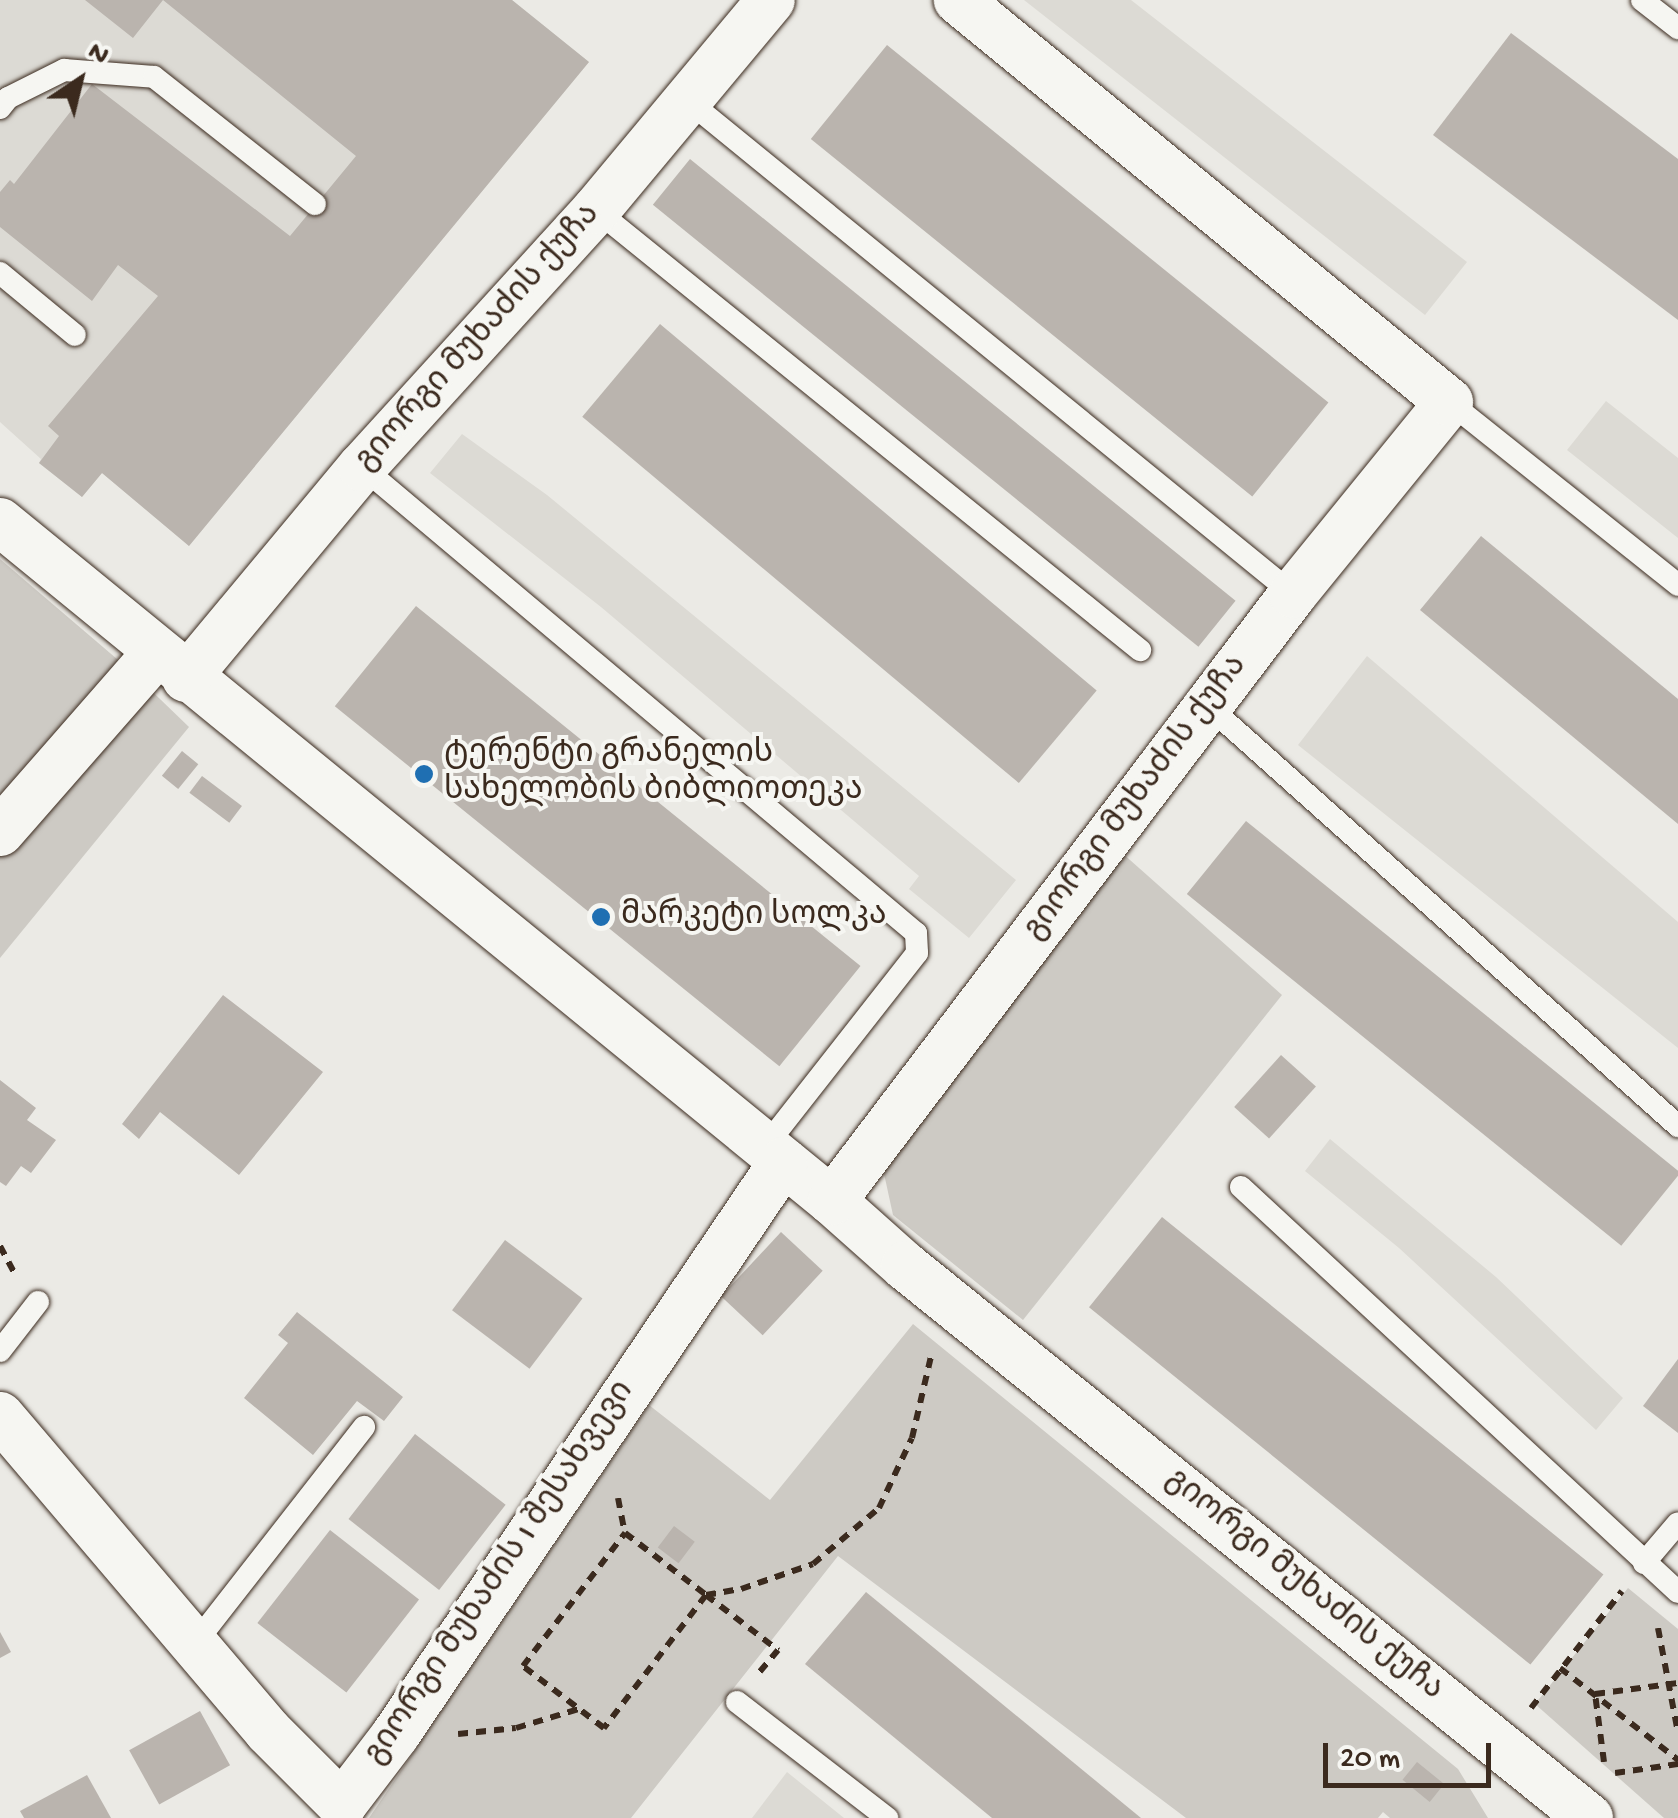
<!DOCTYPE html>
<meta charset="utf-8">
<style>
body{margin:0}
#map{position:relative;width:1678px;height:1818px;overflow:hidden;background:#ebeae5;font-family:"Gochi Hand","Noto Sans Georgian",sans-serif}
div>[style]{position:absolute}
.built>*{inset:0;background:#dcdad4}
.green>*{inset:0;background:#cdcac4}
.building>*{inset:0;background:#bab4ae;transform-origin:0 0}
.path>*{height:6px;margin-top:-3px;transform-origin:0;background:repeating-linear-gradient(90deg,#3b2a1e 0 10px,transparent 0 18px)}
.roads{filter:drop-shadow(0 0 2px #3b2a1e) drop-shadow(0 0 2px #3b2a1e)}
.service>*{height:22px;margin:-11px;padding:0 11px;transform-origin:11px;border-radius:11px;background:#f6f6f2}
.minor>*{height:48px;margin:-24px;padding:0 24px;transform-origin:24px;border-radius:24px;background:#f6f6f2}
.dots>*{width:28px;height:28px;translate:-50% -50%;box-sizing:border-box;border:5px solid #f6f6f2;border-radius:50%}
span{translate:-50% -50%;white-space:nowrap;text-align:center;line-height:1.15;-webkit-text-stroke:8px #f6f6f2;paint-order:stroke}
.street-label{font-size:32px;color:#3b2a1e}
.poi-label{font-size:32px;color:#3b2a1e}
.left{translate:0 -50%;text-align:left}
.north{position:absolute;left:30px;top:30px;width:100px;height:100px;-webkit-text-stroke:8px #f6f6f2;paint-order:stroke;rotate:35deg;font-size:28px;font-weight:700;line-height:40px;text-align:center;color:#3b2a1e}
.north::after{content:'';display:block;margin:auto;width:35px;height:45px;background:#3b2a1e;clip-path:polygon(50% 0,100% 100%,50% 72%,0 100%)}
.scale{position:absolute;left:1323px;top:1743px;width:168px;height:45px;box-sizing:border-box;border:5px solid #3b2a1e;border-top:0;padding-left:12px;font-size:30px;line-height:35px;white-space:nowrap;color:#3b2a1e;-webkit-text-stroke:8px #f6f6f2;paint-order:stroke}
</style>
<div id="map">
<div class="built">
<div style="clip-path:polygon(0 0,512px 0,589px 62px,189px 546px,102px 473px,82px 497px,39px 463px,41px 459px,0 422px)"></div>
<div style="clip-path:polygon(1024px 0,1131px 0,1467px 262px,1425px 315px)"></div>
<div style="clip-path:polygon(1606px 401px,1678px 458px,1678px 538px,1567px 450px)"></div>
<div style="clip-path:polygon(462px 434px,547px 495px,1016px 880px,969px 938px,909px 889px,919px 876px,601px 607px,430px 473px)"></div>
<div style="clip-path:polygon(1367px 656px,1678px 922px,1678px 1048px,1298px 745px)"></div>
<div style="clip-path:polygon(1330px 1139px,1496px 1277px,1623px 1398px,1596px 1430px,1399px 1248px,1305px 1171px)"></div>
<div style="clip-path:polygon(787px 1772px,844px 1818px,752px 1818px)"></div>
</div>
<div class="green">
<div style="clip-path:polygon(0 559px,131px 671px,189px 727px,0 958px)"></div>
<div style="clip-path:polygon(1121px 852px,1282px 995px,1023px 1320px,893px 1215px,883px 1169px)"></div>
<div style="clip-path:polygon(913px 1324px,1458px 1769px,1488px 1818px,1390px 1818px,1383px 1812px,1378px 1818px,1186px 1818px,838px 1556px,631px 1818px,369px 1818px,649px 1405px,770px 1500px)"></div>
<div style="clip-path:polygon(1628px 1588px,1678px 1629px,1678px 1818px,1664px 1818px,1535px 1704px)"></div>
</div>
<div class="building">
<div style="clip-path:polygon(85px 0,512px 0,589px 62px,189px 546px,102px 473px,82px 497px,39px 463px,59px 436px,48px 426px,158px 296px,118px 265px,92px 301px,0 227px,0 192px,10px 180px,14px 184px,92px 84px,290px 236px,356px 156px,163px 0,133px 38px)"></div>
<div style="clip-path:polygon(1511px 33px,1678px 159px,1678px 320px,1433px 135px)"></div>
<div style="left:887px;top:45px;width:568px;height:121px;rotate:39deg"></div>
<div style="left:690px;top:159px;width:702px;height:59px;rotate:39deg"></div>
<div style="left:660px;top:324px;width:570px;height:121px;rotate:40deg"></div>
<div style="clip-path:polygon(1481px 536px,1678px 699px,1678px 824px,1420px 610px)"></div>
<div style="left:416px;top:606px;width:572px;height:129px;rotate:39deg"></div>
<div style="left:182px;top:751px;width:21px;height:32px;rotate:39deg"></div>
<div style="left:202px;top:776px;width:50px;height:21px;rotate:37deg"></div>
<div style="left:1246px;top:821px;width:559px;height:94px;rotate:39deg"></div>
<div style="clip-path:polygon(223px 995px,323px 1072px,239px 1175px,160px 1112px,139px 1139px,122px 1124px)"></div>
<div style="left:1281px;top:1055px;width:47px;height:70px;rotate:42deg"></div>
<div style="clip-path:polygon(0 1080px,36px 1108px,27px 1120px,56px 1140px,31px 1173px,21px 1166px,6px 1186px,0 1182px)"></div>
<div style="left:1162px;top:1217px;width:568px;height:116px;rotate:39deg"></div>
<div style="left:781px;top:1232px;width:57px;height:88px;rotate:43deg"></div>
<div style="left:505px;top:1240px;width:97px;height:88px;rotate:37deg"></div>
<div style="clip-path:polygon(297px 1312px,403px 1397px,384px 1421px,357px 1401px,313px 1455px,244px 1398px,288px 1343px,278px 1335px)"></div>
<div style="clip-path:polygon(1678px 1359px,1678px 1433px,1643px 1406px)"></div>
<div style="left:415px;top:1434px;width:115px;height:108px;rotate:38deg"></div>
<div style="left:674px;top:1526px;width:26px;height:27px;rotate:37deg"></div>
<div style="left:330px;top:1530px;width:113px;height:118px;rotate:38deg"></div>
<div style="clip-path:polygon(866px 1592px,1141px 1818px,992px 1818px,805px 1664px)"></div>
<div style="clip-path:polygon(0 1632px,11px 1652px,0 1658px)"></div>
<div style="left:200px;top:1711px;width:62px;height:81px;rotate:61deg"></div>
<div style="left:1417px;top:1762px;width:35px;height:23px;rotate:39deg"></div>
<div style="clip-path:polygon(87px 1775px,111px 1818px,24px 1818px,20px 1811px)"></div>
</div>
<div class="path">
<div style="left:0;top:1246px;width:30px;rotate:62deg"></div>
<div style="left:618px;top:1498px;width:36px;rotate:79deg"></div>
<div style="left:625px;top:1533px;width:102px;rotate:37.4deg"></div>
<div style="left:706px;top:1595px;width:168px;rotate:127.5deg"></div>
<div style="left:604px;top:1728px;width:102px;rotate:-142.6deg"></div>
<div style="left:523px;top:1666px;width:168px;rotate:-52.5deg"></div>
<div style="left:706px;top:1595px;width:36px;rotate:-10deg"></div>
<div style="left:741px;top:1589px;width:76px;rotate:-19.1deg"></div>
<div style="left:813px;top:1564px;width:87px;rotate:-40.3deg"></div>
<div style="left:879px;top:1508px;width:77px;rotate:-64.8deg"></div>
<div style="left:912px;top:1438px;width:88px;rotate:-76.9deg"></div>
<div style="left:706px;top:1595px;width:91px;rotate:37.4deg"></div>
<div style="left:778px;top:1650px;width:30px;rotate:130deg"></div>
<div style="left:1658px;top:1628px;width:107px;rotate:79.2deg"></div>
<div style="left:1560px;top:1668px;width:150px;rotate:37.9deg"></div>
<div style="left:1531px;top:1708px;width:148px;rotate:-52.1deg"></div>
<div style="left:458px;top:1734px;width:58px;rotate:-5.9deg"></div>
<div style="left:516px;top:1728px;width:66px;rotate:-16.8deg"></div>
<div style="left:1604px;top:1762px;width:69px;rotate:-97.5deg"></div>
<div style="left:1595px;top:1694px;width:84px;rotate:-7.5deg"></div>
<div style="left:1615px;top:1773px;width:64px;rotate:-8.1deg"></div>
</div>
<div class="roads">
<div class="service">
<div style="left:1642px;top:0;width:46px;rotate:37.9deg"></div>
<div style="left:687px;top:100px;width:782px;rotate:39.19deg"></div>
<div style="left:0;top:108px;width:13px;rotate:-51deg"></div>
<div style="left:8px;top:98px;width:63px;rotate:-26.6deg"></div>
<div style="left:64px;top:70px;width:90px;rotate:4.4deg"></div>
<div style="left:154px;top:77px;width:205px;rotate:38.3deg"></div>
<div style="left:596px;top:210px;width:700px;rotate:38.97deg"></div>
<div style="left:0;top:273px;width:97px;rotate:39.6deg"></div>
<div style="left:1449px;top:402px;width:293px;rotate:38.6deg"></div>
<div style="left:362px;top:467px;width:724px;rotate:40.07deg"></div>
<div style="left:916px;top:933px;width:20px;rotate:87deg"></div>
<div style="left:917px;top:953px;width:246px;rotate:128.1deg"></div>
<div style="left:1207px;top:705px;width:632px;rotate:41.79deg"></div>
<div style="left:1241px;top:1187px;width:596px;rotate:42.82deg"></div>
<div style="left:0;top:1351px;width:62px;rotate:-52.2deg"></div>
<div style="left:1644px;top:1563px;width:52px;rotate:-49.6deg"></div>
<div style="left:196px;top:1642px;width:273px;rotate:-52deg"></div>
<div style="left:737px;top:1702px;width:190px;rotate:37.7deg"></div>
</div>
<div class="minor">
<div style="left:0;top:522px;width:1074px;rotate:39.22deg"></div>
<div style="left:832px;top:1201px;width:98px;rotate:41.7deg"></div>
<div style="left:905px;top:1266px;width:879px;rotate:38.9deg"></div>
<div style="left:186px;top:678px;width:275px;rotate:-50.2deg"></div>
<div style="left:362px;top:467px;width:348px;rotate:-47.7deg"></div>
<div style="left:596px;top:210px;width:273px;rotate:-50.2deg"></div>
<div style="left:0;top:832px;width:237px;rotate:-48.8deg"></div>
<div style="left:832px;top:1201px;width:762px;rotate:-52.78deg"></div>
<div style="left:1293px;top:594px;width:247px;rotate:-50.9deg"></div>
<div style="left:1449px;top:402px;width:635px;rotate:-140.69deg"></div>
<div style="left:0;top:1416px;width:414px;rotate:49.6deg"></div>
<div style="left:268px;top:1731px;width:105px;rotate:45deg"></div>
<div style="left:342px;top:1805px;width:89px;rotate:-52.7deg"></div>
<div style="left:396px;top:1734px;width:691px;rotate:-55.92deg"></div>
</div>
</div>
<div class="dots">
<div style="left:424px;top:774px;background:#1f6fb2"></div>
<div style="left:601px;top:917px;background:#1f6fb2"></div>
</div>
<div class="street-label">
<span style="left:479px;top:339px;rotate:-48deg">გიორგი მუხაძის ქუჩა</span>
<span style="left:1137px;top:799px;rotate:-53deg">გიორგი მუხაძის ქუჩა</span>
<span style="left:501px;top:1574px;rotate:-56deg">გიორგი მუხაძის I შესახვევი</span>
<span style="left:1303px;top:1586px;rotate:39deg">გიორგი მუხაძის ქუჩა</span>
</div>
<div class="poi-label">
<span class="left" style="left:444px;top:774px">ტერენტი გრანელის<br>სახელობის ბიბლიოთეკა</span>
<span class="left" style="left:621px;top:917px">მარკეტი სოლკა</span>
</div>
<div class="north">N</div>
<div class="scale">20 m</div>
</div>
